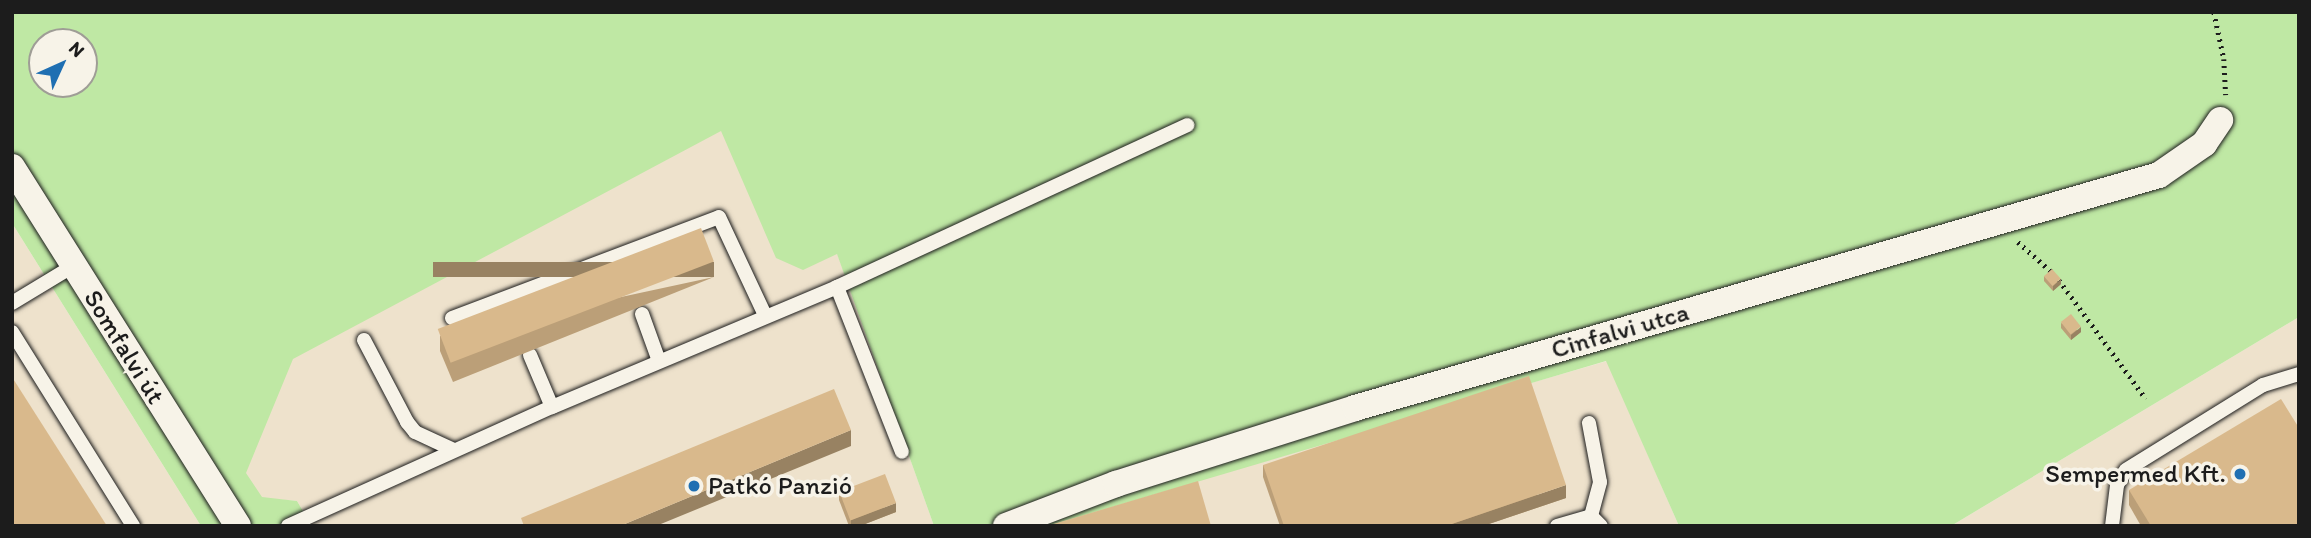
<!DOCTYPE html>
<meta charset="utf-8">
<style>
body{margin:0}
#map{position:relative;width:2311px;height:538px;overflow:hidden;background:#f7f3e8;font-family:Itim,sans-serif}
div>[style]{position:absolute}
.built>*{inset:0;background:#eee2cc}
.green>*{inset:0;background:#bfe8a4}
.path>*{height:4.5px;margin-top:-2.25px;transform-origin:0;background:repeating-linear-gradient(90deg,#1c1c1c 0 2px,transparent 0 7px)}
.roads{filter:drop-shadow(0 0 2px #1c1c1c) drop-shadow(0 0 2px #1c1c1c)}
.service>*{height:14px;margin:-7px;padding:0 7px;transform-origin:7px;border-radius:7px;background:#f7f3e8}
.minor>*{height:26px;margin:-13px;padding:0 13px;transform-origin:13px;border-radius:13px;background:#f7f3e8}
.wall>*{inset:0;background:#bb9f78}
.shaded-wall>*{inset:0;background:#988262;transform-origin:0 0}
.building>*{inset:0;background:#d9b98c;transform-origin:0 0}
.dots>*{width:19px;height:19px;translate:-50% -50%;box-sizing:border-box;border:4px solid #f7f3e8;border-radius:50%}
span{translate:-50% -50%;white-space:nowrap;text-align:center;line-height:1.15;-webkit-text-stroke:7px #f7f3e8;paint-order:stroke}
.street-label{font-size:26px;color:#1c1c1c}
.poi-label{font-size:26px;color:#1c1c1c}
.right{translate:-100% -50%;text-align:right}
.left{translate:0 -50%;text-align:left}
.frame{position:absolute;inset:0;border:14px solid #1c1c1c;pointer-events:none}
.north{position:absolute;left:28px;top:28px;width:70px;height:70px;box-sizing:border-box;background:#f7f3e8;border:2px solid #9f9d96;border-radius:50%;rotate:45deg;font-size:19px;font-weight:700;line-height:28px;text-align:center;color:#1c1c1c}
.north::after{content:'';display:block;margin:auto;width:24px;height:32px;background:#1f6fb2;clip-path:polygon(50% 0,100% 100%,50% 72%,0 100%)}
</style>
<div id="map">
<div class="built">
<div style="clip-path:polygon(695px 76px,837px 253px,934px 526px,312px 526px,297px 501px,261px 498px,173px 358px)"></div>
<div style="clip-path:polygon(12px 223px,118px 393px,201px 526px,12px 526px)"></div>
<div style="clip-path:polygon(2299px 317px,2299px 526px,1951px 526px)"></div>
<div style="clip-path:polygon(1607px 361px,1679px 526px,1048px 526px,1109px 505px)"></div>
</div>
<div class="green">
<div style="clip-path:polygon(evenodd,12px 12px,2299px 12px,2299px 317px,1951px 526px,1679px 526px,1606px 361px,1048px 526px,934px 526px,837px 254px,803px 270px,776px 258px,721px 131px,293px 359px,246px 473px,262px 497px,297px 501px,312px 526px,201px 526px,12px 223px,12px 12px,42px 42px,84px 42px,84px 84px,42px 84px,42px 42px)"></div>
</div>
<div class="path">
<div style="left:2214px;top:12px;width:48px;rotate:78deg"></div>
<div style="left:2224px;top:59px;width:36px;rotate:87deg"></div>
<div style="left:2018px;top:242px;width:47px;rotate:41.5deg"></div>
<div style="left:2059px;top:280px;width:147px;rotate:53.8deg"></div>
</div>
<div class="roads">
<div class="service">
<div style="left:837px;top:287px;width:386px;rotate:-24.8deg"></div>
<div style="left:12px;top:303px;width:71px;rotate:-31.2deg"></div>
<div style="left:642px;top:314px;width:50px;rotate:70.1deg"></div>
<div style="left:452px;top:318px;width:285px;rotate:-20.7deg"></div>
<div style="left:719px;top:217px;width:108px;rotate:64.9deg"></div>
<div style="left:12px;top:332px;width:229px;rotate:58deg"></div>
<div style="left:364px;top:340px;width:93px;rotate:62.3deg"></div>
<div style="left:407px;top:422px;width:13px;rotate:51deg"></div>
<div style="left:415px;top:432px;width:43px;rotate:24.8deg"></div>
<div style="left:530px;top:355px;width:56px;rotate:67.1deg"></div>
<div style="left:1591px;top:516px;width:14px;rotate:45deg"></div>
<div style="left:288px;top:526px;width:290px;rotate:-24.3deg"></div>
<div style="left:552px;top:407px;width:309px;rotate:-22.8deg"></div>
<div style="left:837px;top:287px;width:177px;rotate:68.5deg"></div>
<div style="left:1557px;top:526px;width:35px;rotate:-16deg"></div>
<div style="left:1591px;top:516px;width:35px;rotate:-75deg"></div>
<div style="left:1600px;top:482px;width:60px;rotate:-100.6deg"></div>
<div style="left:2112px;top:526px;width:41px;rotate:-83deg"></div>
<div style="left:2117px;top:485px;width:17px;rotate:-59deg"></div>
<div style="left:2126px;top:470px;width:161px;rotate:-31.8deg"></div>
<div style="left:2263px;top:385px;width:38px;rotate:-17deg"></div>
</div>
<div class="minor">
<div style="left:12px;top:167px;width:424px;rotate:57.8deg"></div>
<div style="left:1006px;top:526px;width:118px;rotate:-20.9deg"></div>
<div style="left:1116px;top:484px;width:251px;rotate:-17.6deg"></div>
<div style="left:1355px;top:408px;width:837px;rotate:-16.16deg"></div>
<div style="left:2159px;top:175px;width:55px;rotate:-34.6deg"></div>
<div style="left:2204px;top:144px;width:29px;rotate:-56deg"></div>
</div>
</div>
<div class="wall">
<div style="clip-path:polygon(2044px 276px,2061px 284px,2053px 291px,2044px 281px)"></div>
<div style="clip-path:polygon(714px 277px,453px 382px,440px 351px,440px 336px)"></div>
<div style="clip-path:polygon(2061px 323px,2081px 332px,2071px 340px,2061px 328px)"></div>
<div style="clip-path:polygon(1263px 465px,1566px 498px,1483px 526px,1280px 526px,1263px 477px)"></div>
<div style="clip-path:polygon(2129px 490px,2299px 526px,2141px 526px,2129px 505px)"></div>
<div style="clip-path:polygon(839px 491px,896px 512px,860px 526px,849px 526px,839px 500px)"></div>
</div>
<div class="shaded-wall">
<div style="left:714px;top:262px;width:15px;height:281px;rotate:90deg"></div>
<div style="clip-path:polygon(2061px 279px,2061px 284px,2053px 291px,2053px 286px)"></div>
<div style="clip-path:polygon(2081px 327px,2081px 332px,2071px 340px,2071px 335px)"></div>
<div style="clip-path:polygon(851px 430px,851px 446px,656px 526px,620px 526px)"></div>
<div style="clip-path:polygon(1566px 485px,1566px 498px,1483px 526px,1446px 526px)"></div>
<div style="clip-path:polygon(896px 503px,896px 512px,860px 526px,851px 526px,851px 520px)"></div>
</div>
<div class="building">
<div style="left:701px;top:228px;width:36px;height:282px;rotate:69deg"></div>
<div style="left:2052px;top:269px;width:13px;height:11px;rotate:48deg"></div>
<div style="left:2071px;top:314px;width:16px;height:13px;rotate:52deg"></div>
<div style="clip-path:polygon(1529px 376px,1566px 485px,1446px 526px,1284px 526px,1263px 465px)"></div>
<div style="clip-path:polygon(12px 377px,107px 526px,12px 526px)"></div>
<div style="clip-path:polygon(834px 389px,851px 430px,620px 526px,524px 526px,521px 518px)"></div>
<div style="clip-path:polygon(2281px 399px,2299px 428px,2299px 526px,2151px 526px,2129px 490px)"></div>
<div style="left:885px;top:474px;width:31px;height:49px;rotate:69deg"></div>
<div style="clip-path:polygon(1198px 481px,1211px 526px,1047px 526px)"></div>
</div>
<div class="dots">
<div style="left:2240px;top:474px;background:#1f6fb2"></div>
<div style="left:694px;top:486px;background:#1f6fb2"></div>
</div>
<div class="street-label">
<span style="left:1620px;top:331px;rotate:-16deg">Cinfalvi utca</span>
<span style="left:124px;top:347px;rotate:58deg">Somfalvi út</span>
</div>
<div class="poi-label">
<span class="right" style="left:2226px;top:474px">Sempermed Kft.</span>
<span class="left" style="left:708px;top:486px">Patkó Panzió</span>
</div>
<div class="frame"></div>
<div class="north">N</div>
</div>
